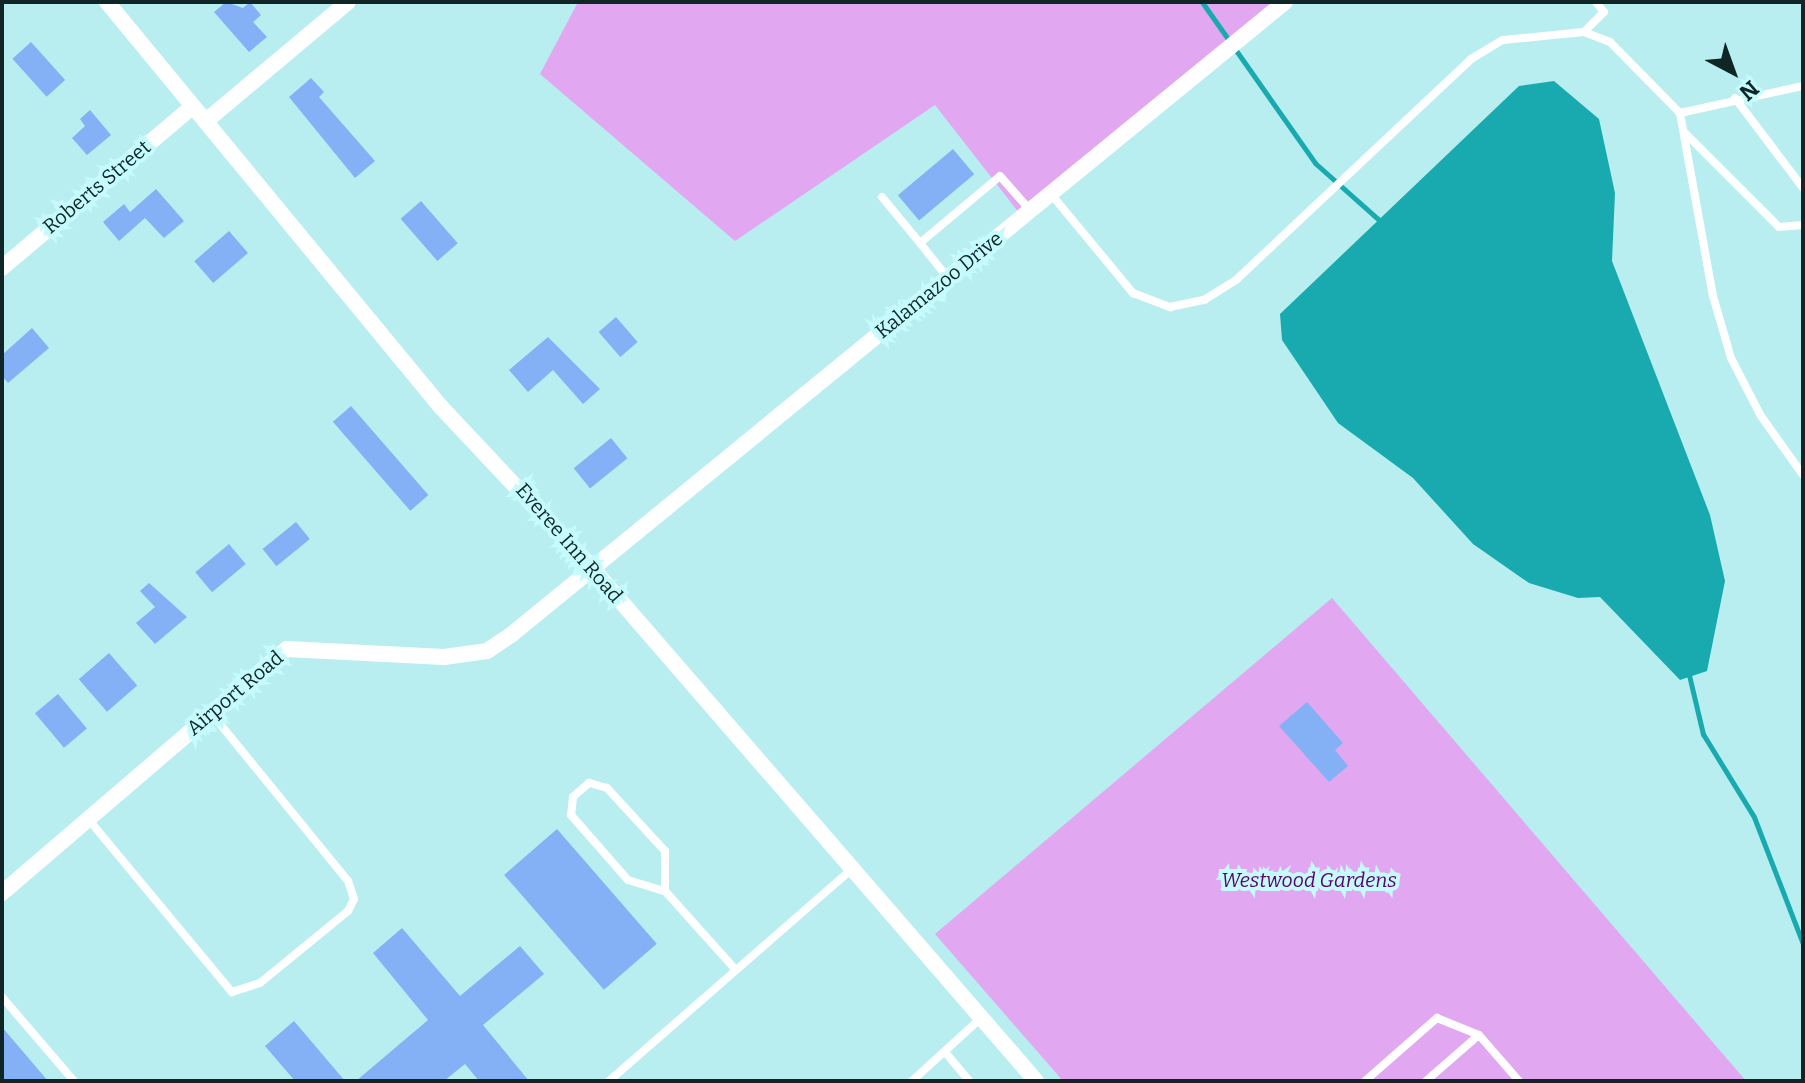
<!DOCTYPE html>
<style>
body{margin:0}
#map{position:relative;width:1805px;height:1083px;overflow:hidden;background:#b8eef0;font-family:Bitter,serif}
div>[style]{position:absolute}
.green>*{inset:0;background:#e1a7f1}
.water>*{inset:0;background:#18aaaf}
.stream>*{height:5px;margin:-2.5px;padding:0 2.5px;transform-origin:2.5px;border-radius:2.5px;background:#18aaaf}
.building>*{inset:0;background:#84b1f5;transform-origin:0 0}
.lane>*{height:8px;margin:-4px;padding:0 4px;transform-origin:4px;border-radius:4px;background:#fff}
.street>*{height:16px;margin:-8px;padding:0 8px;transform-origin:8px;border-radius:8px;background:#fff}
span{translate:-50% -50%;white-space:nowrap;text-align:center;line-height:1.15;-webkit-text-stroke:8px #c5fbfd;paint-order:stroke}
.street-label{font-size:20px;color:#0f2526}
.park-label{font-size:20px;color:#5c006f;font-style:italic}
.frame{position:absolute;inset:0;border:4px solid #0f2526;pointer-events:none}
.north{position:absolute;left:1693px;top:32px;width:80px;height:80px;-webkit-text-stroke:6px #c5fbfd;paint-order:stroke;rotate:139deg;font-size:22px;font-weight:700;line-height:32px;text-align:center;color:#0f2526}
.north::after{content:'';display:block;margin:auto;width:28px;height:36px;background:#0f2526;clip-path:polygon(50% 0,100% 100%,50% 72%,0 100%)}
</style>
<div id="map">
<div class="green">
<div style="clip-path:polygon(578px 2px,1278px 2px,1020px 214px,935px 105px,735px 241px,540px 74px)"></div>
<div style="clip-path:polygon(1332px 598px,1746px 1081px,1063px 1081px,935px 934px)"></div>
</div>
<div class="water">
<div style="clip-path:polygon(1554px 81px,1599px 119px,1615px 193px,1612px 261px,1710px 515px,1725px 581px,1707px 671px,1680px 680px,1600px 597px,1578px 598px,1529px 583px,1473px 544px,1413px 478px,1338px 423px,1282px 340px,1280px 314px,1519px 86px)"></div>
</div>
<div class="stream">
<div style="left:1202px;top:2px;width:197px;rotate:54.9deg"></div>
<div style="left:1315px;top:163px;width:86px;rotate:41.7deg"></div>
<div style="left:1689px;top:675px;width:61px;rotate:76.7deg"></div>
<div style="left:1703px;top:734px;width:97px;rotate:58.4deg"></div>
<div style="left:1754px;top:817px;width:136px;rotate:68.9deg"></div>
</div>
<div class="building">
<div style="clip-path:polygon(226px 2px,243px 8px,250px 2px,261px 15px,253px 22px,267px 37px,249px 52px,214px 12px)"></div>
<div style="left:31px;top:42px;width:51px;height:25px;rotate:48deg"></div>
<div style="clip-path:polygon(311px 78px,324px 92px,319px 97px,375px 161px,355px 178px,289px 97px)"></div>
<div style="clip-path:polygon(90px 110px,111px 135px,87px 155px,72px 138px,85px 126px,80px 119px)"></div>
<div style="left:953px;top:149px;width:33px;height:72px;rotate:50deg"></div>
<div style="clip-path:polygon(156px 189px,184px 221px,164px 238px,145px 218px,119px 241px,103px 222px,124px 204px,130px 212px)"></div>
<div style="left:421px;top:201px;width:56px;height:27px;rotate:49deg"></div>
<div style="left:229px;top:231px;width:29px;height:46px;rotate:49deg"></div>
<div style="left:616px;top:317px;width:33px;height:23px;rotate:49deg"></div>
<div style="clip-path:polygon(32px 328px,49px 348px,8px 383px,2px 376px,2px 355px)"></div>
<div style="clip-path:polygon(548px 337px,600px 389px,583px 404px,553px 370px,528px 392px,509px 370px)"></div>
<div style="left:351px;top:406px;width:118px;height:24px;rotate:49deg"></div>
<div style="left:611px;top:438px;width:26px;height:48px;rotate:51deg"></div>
<div style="left:296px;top:522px;width:22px;height:43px;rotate:51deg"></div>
<div style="left:229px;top:544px;width:26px;height:44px;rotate:50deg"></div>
<div style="clip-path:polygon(149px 583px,187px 617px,155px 644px,136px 623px,155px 607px,140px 591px)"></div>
<div style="left:109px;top:653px;width:43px;height:40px;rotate:49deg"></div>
<div style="left:58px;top:694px;width:45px;height:30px;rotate:50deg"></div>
<div style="clip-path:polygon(1307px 702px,1343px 743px,1335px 750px,1348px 766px,1329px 782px,1279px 726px)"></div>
<div style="left:557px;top:829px;width:152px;height:70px;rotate:49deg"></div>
<div style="clip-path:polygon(402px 928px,460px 996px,520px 946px,544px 974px,483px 1025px,529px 1081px,479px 1081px,465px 1064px,444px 1081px,356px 1081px,428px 1020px,373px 953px)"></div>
<div style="clip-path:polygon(294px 1021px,345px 1081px,295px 1081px,265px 1046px)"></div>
<div style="clip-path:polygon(2px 1027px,48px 1081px,2px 1081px)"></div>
</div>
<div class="lane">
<div style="left:1584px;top:32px;width:28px;rotate:-45deg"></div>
<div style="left:1604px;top:12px;width:13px;rotate:-129deg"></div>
<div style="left:1735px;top:98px;width:113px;rotate:52.9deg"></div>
<div style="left:1680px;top:113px;width:186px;rotate:79.8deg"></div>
<div style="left:1713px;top:296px;width:65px;rotate:73.8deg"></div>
<div style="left:1731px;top:358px;width:65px;rotate:62.7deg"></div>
<div style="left:1761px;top:416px;width:72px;rotate:54.6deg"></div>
<div style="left:1684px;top:132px;width:134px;rotate:45deg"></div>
<div style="left:1779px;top:227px;width:24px;rotate:-5deg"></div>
<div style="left:1051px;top:194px;width:129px;rotate:50.4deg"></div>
<div style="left:1133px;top:293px;width:40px;rotate:21deg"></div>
<div style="left:1170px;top:307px;width:35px;rotate:-12deg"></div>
<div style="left:1204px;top:300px;width:39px;rotate:-32deg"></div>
<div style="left:1237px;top:279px;width:321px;rotate:-43.2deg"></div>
<div style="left:1471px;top:59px;width:37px;rotate:-31deg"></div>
<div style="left:1503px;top:40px;width:81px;rotate:-5.6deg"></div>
<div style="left:1584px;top:32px;width:28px;rotate:21deg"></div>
<div style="left:1610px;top:42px;width:100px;rotate:45.4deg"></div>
<div style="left:1680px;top:113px;width:126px;rotate:-12.4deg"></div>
<div style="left:882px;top:197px;width:60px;rotate:50.4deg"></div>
<div style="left:948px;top:278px;width:45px;rotate:-128.7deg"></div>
<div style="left:920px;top:243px;width:104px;rotate:-39.9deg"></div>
<div style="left:1000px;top:176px;width:45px;rotate:48.6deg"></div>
<div style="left:89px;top:820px;width:224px;rotate:50.3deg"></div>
<div style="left:232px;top:992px;width:29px;rotate:-18deg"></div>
<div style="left:260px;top:983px;width:114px;rotate:-39.3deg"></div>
<div style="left:348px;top:911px;width:13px;rotate:-63deg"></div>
<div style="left:354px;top:899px;width:19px;rotate:-108deg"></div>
<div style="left:348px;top:881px;width:217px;rotate:-129.2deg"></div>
<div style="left:665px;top:891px;width:40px;rotate:-90deg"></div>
<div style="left:665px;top:851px;width:86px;rotate:-132.6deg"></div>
<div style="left:607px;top:788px;width:19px;rotate:-164deg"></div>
<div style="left:589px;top:783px;width:21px;rotate:139deg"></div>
<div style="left:573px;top:797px;width:18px;rotate:96deg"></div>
<div style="left:571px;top:815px;width:86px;rotate:48.8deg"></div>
<div style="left:628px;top:880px;width:39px;rotate:17deg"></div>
<div style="left:665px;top:891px;width:106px;rotate:48.1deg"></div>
<div style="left:2px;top:997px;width:111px;rotate:49.4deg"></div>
<div style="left:945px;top:1052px;width:38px;rotate:50deg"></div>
<div style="left:609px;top:1081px;width:322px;rotate:-41.1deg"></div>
<div style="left:912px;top:1081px;width:93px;rotate:-42.4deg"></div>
<div style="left:1365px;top:1081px;width:96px;rotate:-41.2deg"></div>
<div style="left:1437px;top:1018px;width:45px;rotate:22deg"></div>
<div style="left:1426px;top:1081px;width:70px;rotate:-41deg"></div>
<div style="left:1479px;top:1035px;width:61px;rotate:49deg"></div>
</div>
<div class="street">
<div style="left:107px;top:2px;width:525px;rotate:50.49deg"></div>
<div style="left:441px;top:407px;width:221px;rotate:46.8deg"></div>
<div style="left:592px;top:568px;width:678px;rotate:49.12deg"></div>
<div style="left:206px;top:121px;width:185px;rotate:-40deg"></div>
<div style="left:2px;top:268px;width:250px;rotate:-40.3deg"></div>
<div style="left:2px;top:893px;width:375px;rotate:-40.6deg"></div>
<div style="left:287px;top:649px;width:157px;rotate:2.9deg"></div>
<div style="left:444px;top:657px;width:43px;rotate:-7.9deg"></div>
<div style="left:487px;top:651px;width:29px;rotate:-34deg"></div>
<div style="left:511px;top:635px;width:1000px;rotate:-39.28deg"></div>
</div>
<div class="street-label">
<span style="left:97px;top:187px;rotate:-40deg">Roberts Street</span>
<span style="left:939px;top:285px;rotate:-39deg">Kalamazoo Drive</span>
<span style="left:569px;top:543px;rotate:49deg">Everee Inn Road</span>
<span style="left:235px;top:693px;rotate:-40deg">Airport Road</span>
</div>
<div class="park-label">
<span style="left:1309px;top:880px">Westwood Gardens</span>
</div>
<div class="frame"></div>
<div class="north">N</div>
</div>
